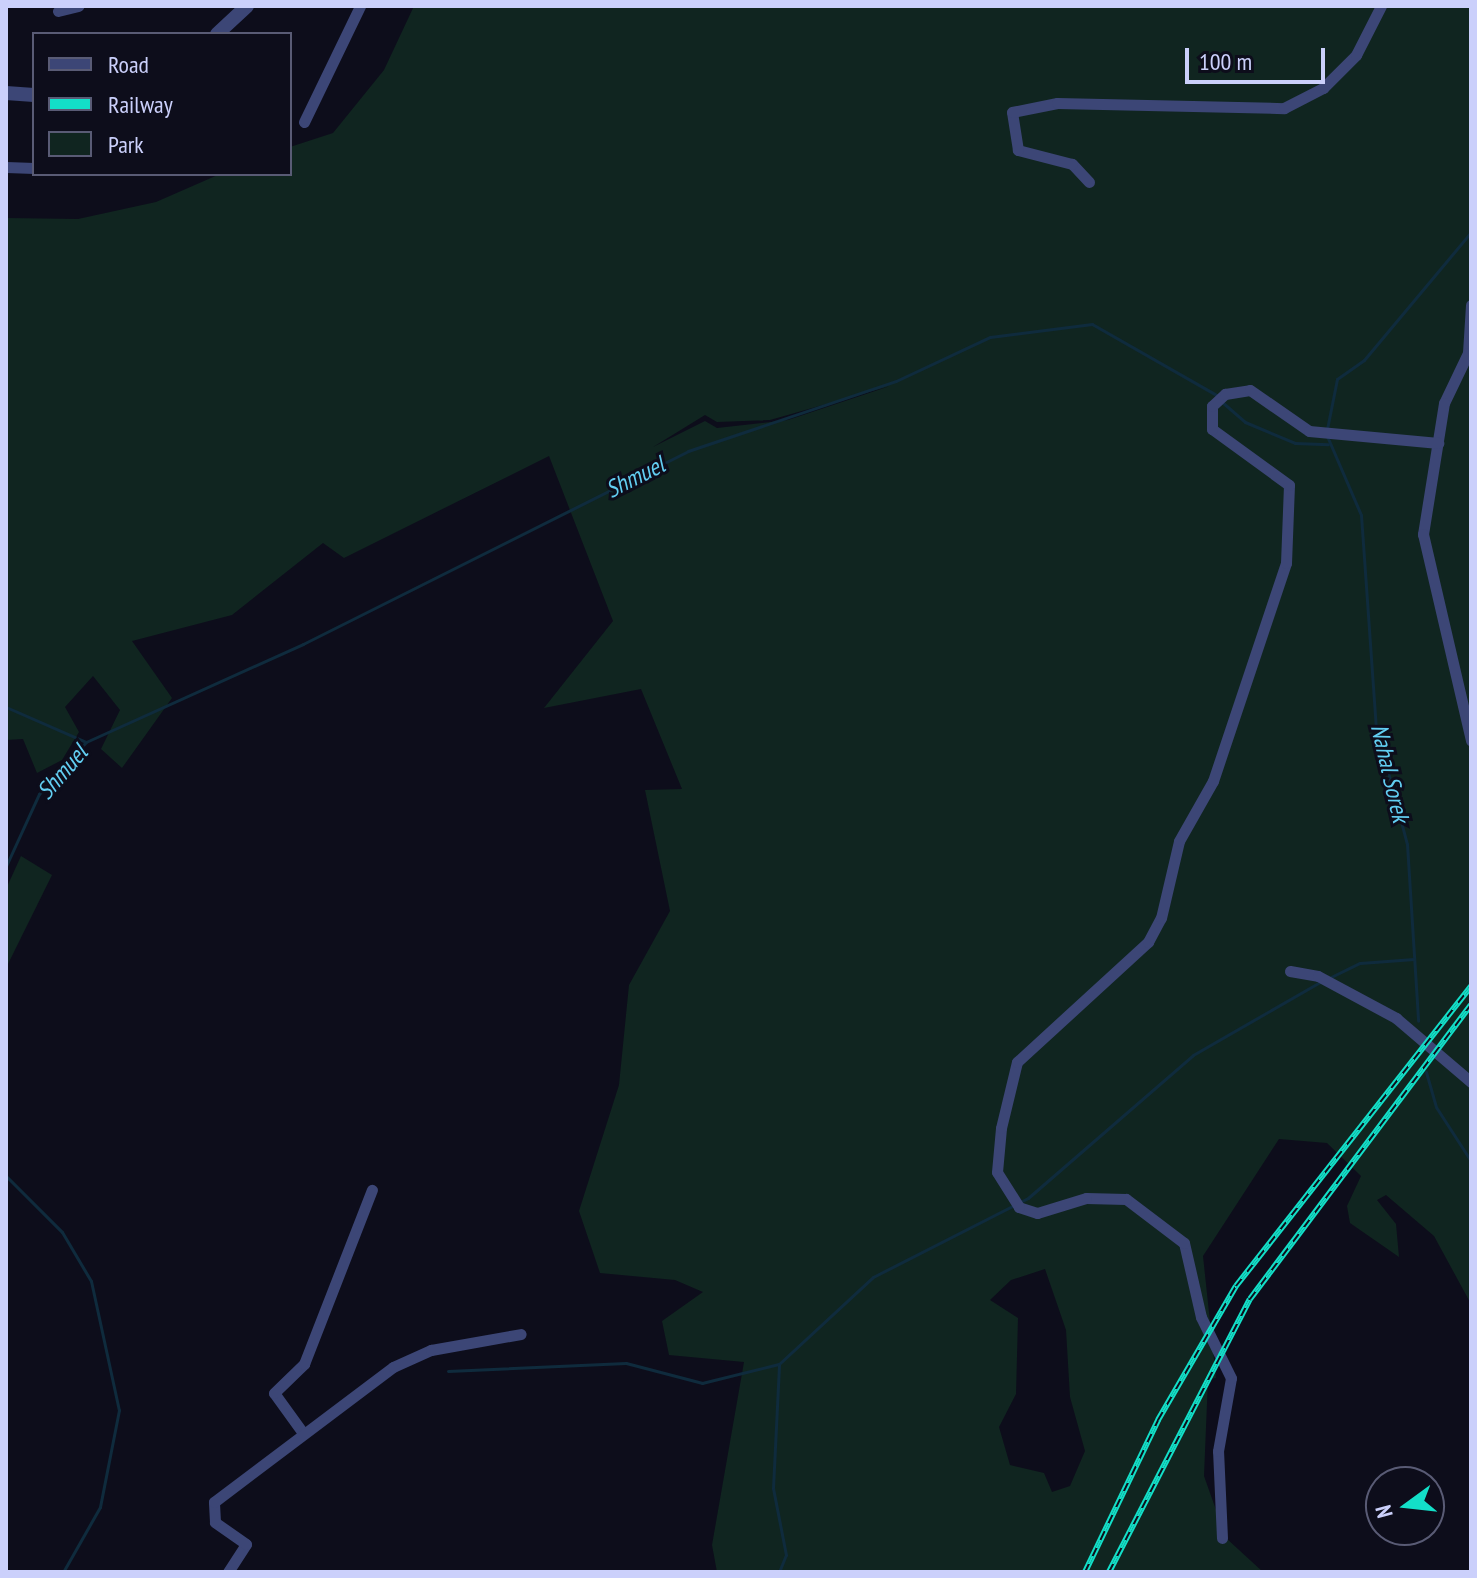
<!DOCTYPE html>
<style>
body{margin:0}
#map{position:relative;width:1477px;height:1578px;overflow:hidden;background:#0d0d1b;font-family:"PT Sans Narrow",sans-serif}
div>[style]{position:absolute}
.green>*{inset:0;background:#102520}
.stream>*{height:3px;margin:-1.5px;padding:0 1.5px;transform-origin:1.5px;border-radius:1.5px;background:#0f2b3d}
.minor>*{height:11px;margin:-5.5px;padding:0 5.5px;transform-origin:5.5px;border-radius:5.5px;background:#3c4676}
.tertiary>*{height:14px;margin:-7px;padding:0 7px;transform-origin:7px;border-radius:7px;background:#3c4676}
.rail>*{height:6px;margin-top:-3px;transform-origin:0;background:repeating-linear-gradient(90deg,#0d0d1b 0 9px,#13dfc8 0 18px);box-sizing:border-box;border-block:2px solid #13dfc8}
span{translate:-50% -50%;white-space:nowrap;text-align:center;line-height:1.15;-webkit-text-stroke:6px #0d0d1b;paint-order:stroke}
.water-label{font-size:24px;color:#62cef2;font-style:italic}
.frame{position:absolute;inset:0;border:8px solid #cbd0fb;pointer-events:none}
.legend{position:absolute;left:32px;top:32px;width:260px;height:144px;box-sizing:border-box;background:#0d0d1b;border:2px solid #595b75;margin:0;padding:10px 14px;list-style:none;font-size:24px;color:#cbd0fb}
.legend li{display:flex;align-items:center;gap:16px;height:40px}
.legend b{width:40px;border:2px solid #595b75}
.north{position:absolute;left:1365px;top:1466px;width:80px;height:80px;box-sizing:border-box;background:#0d0d1b;border:2px solid #595b75;border-radius:50%;rotate:255deg;font-size:22px;font-weight:700;line-height:32px;text-align:center;color:#cbd0fb}
.north::after{content:'';display:block;margin:auto;width:28px;height:36px;background:#13dfc8;clip-path:polygon(50% 0,100% 100%,50% 72%,0 100%)}
.scale{position:absolute;left:1185px;top:48px;width:140px;height:36px;box-sizing:border-box;border:4px solid #cbd0fb;border-top:0;padding-left:10px;font-size:24px;line-height:28px;white-space:nowrap;color:#cbd0fb;-webkit-text-stroke:6px #0d0d1b;paint-order:stroke}
</style>
<div id="map">
<div class="green">
<div style="clip-path:polygon(evenodd,414px 6px,1471px 6px,1471px 1304px,1434px 1236px,1386px 1195px,1377px 1200px,1396px 1224px,1399px 1257px,1350px 1223px,1347px 1206px,1361px 1176px,1327px 1143px,1279px 1139px,1203px 1256px,1216px 1378px,1208px 1379px,1204px 1476px,1226px 1538px,1263px 1572px,717px 1572px,712px 1545px,744px 1362px,669px 1355px,662px 1321px,703px 1292px,675px 1280px,600px 1273px,579px 1211px,619px 1085px,629px 985px,670px 911px,645px 790px,682px 789px,641px 689px,544px 708px,613px 621px,549px 456px,344px 558px,323px 543px,232px 615px,132px 641px,172px 698px,122px 768px,101px 749px,120px 710px,93px 676px,65px 707px,79px 732px,62px 760px,37px 773px,23px 739px,6px 740px,6px 218px,78px 219px,156px 202px,220px 174px,290px 174px,290px 147px,333px 133px,384px 70px,414px 6px,890px 386px,788px 420px,717px 428px,705px 421px,653px 447px,705px 415px,717px 422px,770px 420px,890px 386px,414px 6px,1045px 1269px,1066px 1330px,1070px 1397px,1085px 1451px,1070px 1486px,1052px 1492px,1044px 1473px,1010px 1465px,999px 1427px,1016px 1394px,1018px 1318px,990px 1300px,1011px 1280px,1045px 1269px)"></div>
<div style="clip-path:polygon(21px 856px,52px 875px,6px 968px,6px 889px)"></div>
</div>
<div class="stream">
<div style="left:1222px;top:402px;width:30px;rotate:41deg"></div>
<div style="left:1245px;top:422px;width:54px;rotate:22.8deg"></div>
<div style="left:1295px;top:443px;width:33px;rotate:2deg"></div>
<div style="left:1327px;top:429px;width:51px;rotate:-78.7deg"></div>
<div style="left:1337px;top:379px;width:33px;rotate:-35deg"></div>
<div style="left:1364px;top:360px;width:167px;rotate:-50.1deg"></div>
<div style="left:1327px;top:436px;width:86px;rotate:66.7deg"></div>
<div style="left:1361px;top:515px;width:213px;rotate:86deg"></div>
<div style="left:1376px;top:727px;width:121px;rotate:75.2deg"></div>
<div style="left:1407px;top:844px;width:177px;rotate:86.4deg"></div>
<div style="left:6px;top:707px;width:87px;rotate:23.6deg"></div>
<div style="left:6px;top:866px;width:79px;rotate:-65.4deg"></div>
<div style="left:39px;top:794px;width:70px;rotate:-47.9deg"></div>
<div style="left:86px;top:742px;width:238px;rotate:-24.3deg"></div>
<div style="left:303px;top:644px;width:431px;rotate:-26.6deg"></div>
<div style="left:688px;top:451px;width:219px;rotate:-18.6deg"></div>
<div style="left:896px;top:381px;width:104px;rotate:-25.1deg"></div>
<div style="left:990px;top:337px;width:103px;rotate:-7.3deg"></div>
<div style="left:1092px;top:324px;width:145px;rotate:29.7deg"></div>
<div style="left:1331px;top:977px;width:32px;rotate:-26deg"></div>
<div style="left:1360px;top:963px;width:54px;rotate:-4.2deg"></div>
<div style="left:1426px;top:1072px;width:36px;rotate:74deg"></div>
<div style="left:1436px;top:1107px;width:64px;rotate:57.1deg"></div>
<div style="left:6px;top:1176px;width:79px;rotate:45deg"></div>
<div style="left:62px;top:1232px;width:57px;rotate:59.4deg"></div>
<div style="left:91px;top:1281px;width:132px;rotate:77.8deg"></div>
<div style="left:119px;top:1410px;width:99px;rotate:101.1deg"></div>
<div style="left:100px;top:1507px;width:75px;rotate:119.6deg"></div>
<div style="left:448px;top:1371px;width:178px;rotate:-2.6deg"></div>
<div style="left:626px;top:1363px;width:79px;rotate:14.7deg"></div>
<div style="left:702px;top:1383px;width:79px;rotate:-13.9deg"></div>
<div style="left:779px;top:1364px;width:128px;rotate:-42.8deg"></div>
<div style="left:873px;top:1277px;width:174px;rotate:-27deg"></div>
<div style="left:1028px;top:1198px;width:218px;rotate:-40.9deg"></div>
<div style="left:1193px;top:1055px;width:146px;rotate:-29.9deg"></div>
<div style="left:779px;top:1572px;width:18px;rotate:-68deg"></div>
<div style="left:786px;top:1555px;width:68px;rotate:-101deg"></div>
<div style="left:773px;top:1488px;width:124px;rotate:-87.2deg"></div>
</div>
<div class="minor">
<div style="left:58px;top:11px;width:21px;rotate:-14deg"></div>
<div style="left:304px;top:122px;width:129px;rotate:-64.2deg"></div>
<div style="left:6px;top:167px;width:28px;rotate:2deg"></div>
<div style="left:1089px;top:182px;width:25px;rotate:-133deg"></div>
<div style="left:1072px;top:164px;width:56px;rotate:-165.5deg"></div>
<div style="left:1018px;top:150px;width:38px;rotate:-99deg"></div>
<div style="left:1012px;top:112px;width:46px;rotate:-11.3deg"></div>
<div style="left:1057px;top:103px;width:227px;rotate:1.3deg"></div>
<div style="left:1284px;top:108px;width:44px;rotate:-27.1deg"></div>
<div style="left:1323px;top:88px;width:47px;rotate:-45deg"></div>
<div style="left:1356px;top:55px;width:55px;rotate:-63deg"></div>
<div style="left:1471px;top:305px;width:48px;rotate:93.6deg"></div>
<div style="left:1468px;top:353px;width:55px;rotate:115.6deg"></div>
<div style="left:1444px;top:403px;width:133px;rotate:99.1deg"></div>
<div style="left:1423px;top:534px;width:212px;rotate:76.9deg"></div>
<div style="left:1290px;top:971px;width:28px;rotate:10deg"></div>
<div style="left:1318px;top:976px;width:89px;rotate:28.3deg"></div>
<div style="left:1396px;top:1018px;width:99px;rotate:40.5deg"></div>
<div style="left:303px;top:1433px;width:49px;rotate:-125.9deg"></div>
<div style="left:274px;top:1393px;width:42px;rotate:-44deg"></div>
<div style="left:304px;top:1364px;width:187px;rotate:-68.7deg"></div>
<div style="left:1222px;top:1538px;width:87px;rotate:-92.6deg"></div>
<div style="left:1218px;top:1451px;width:74px;rotate:-79.9deg"></div>
<div style="left:1231px;top:1378px;width:68px;rotate:-116.2deg"></div>
<div style="left:1201px;top:1317px;width:76px;rotate:-102.9deg"></div>
<div style="left:1184px;top:1243px;width:73px;rotate:-142.8deg"></div>
<div style="left:1126px;top:1199px;width:40px;rotate:-178.6deg"></div>
<div style="left:1086px;top:1198px;width:51px;rotate:163deg"></div>
<div style="left:1037px;top:1213px;width:19px;rotate:-162deg"></div>
<div style="left:1019px;top:1207px;width:41px;rotate:-122.2deg"></div>
<div style="left:997px;top:1172px;width:44px;rotate:-84.8deg"></div>
<div style="left:1001px;top:1128px;width:68px;rotate:-76.4deg"></div>
<div style="left:1017px;top:1062px;width:178px;rotate:-42.5deg"></div>
<div style="left:1148px;top:942px;width:27px;rotate:-62deg"></div>
<div style="left:1161px;top:918px;width:79px;rotate:-76.8deg"></div>
<div style="left:1179px;top:841px;width:69px;rotate:-60.5deg"></div>
<div style="left:1213px;top:781px;width:230px;rotate:-71.5deg"></div>
<div style="left:1286px;top:563px;width:78px;rotate:-87.8deg"></div>
<div style="left:1289px;top:485px;width:95px;rotate:-144deg"></div>
<div style="left:1212px;top:429px;width:23px;rotate:-90deg"></div>
<div style="left:1212px;top:406px;width:18px;rotate:-43deg"></div>
<div style="left:1225px;top:394px;width:25px;rotate:-9deg"></div>
<div style="left:1250px;top:390px;width:72px;rotate:34.8deg"></div>
<div style="left:1309px;top:431px;width:130px;rotate:5.3deg"></div>
<div style="left:228px;top:1572px;width:33px;rotate:-57deg"></div>
<div style="left:246px;top:1544px;width:38px;rotate:-145deg"></div>
<div style="left:215px;top:1522px;width:20px;rotate:-93deg"></div>
<div style="left:214px;top:1502px;width:224px;rotate:-37deg"></div>
<div style="left:393px;top:1367px;width:42px;rotate:-24.1deg"></div>
<div style="left:431px;top:1350px;width:91px;rotate:-10.1deg"></div>
</div>
<div class="tertiary">
<div style="left:217px;top:34px;width:41px;rotate:-43deg"></div>
<div style="left:6px;top:93px;width:28px;rotate:4deg"></div>
</div>
<div class="rail">
<div style="left:1085px;top:1572px;width:169px;rotate:-64.3deg"></div>
<div style="left:1158px;top:1420px;width:155px;rotate:-59.8deg"></div>
<div style="left:1236px;top:1286px;width:381px;rotate:-51.9deg"></div>
<div style="left:1109px;top:1572px;width:307px;rotate:-62.7deg"></div>
<div style="left:1250px;top:1299px;width:368px;rotate:-53.1deg"></div>
</div>
<div class="water-label">
<span style="left:635px;top:477px;rotate:-27deg">Shmuel</span>
<span style="left:62px;top:772px;rotate:-49deg">Shmuel</span>
<span style="left:1390px;top:773px;rotate:77deg">Nahal Sorek</span>
</div>
<div class="frame"></div>
<ul class="legend">
<li><b style="height:10px;background:#3c4676"></b>Road</li>
<li><b style="height:10px;background:#13dfc8"></b>Railway</li>
<li><b style="height:22px;background:#102520"></b>Park</li>
</ul>
<div class="north">N</div>
<div class="scale">100 m</div>
</div>
